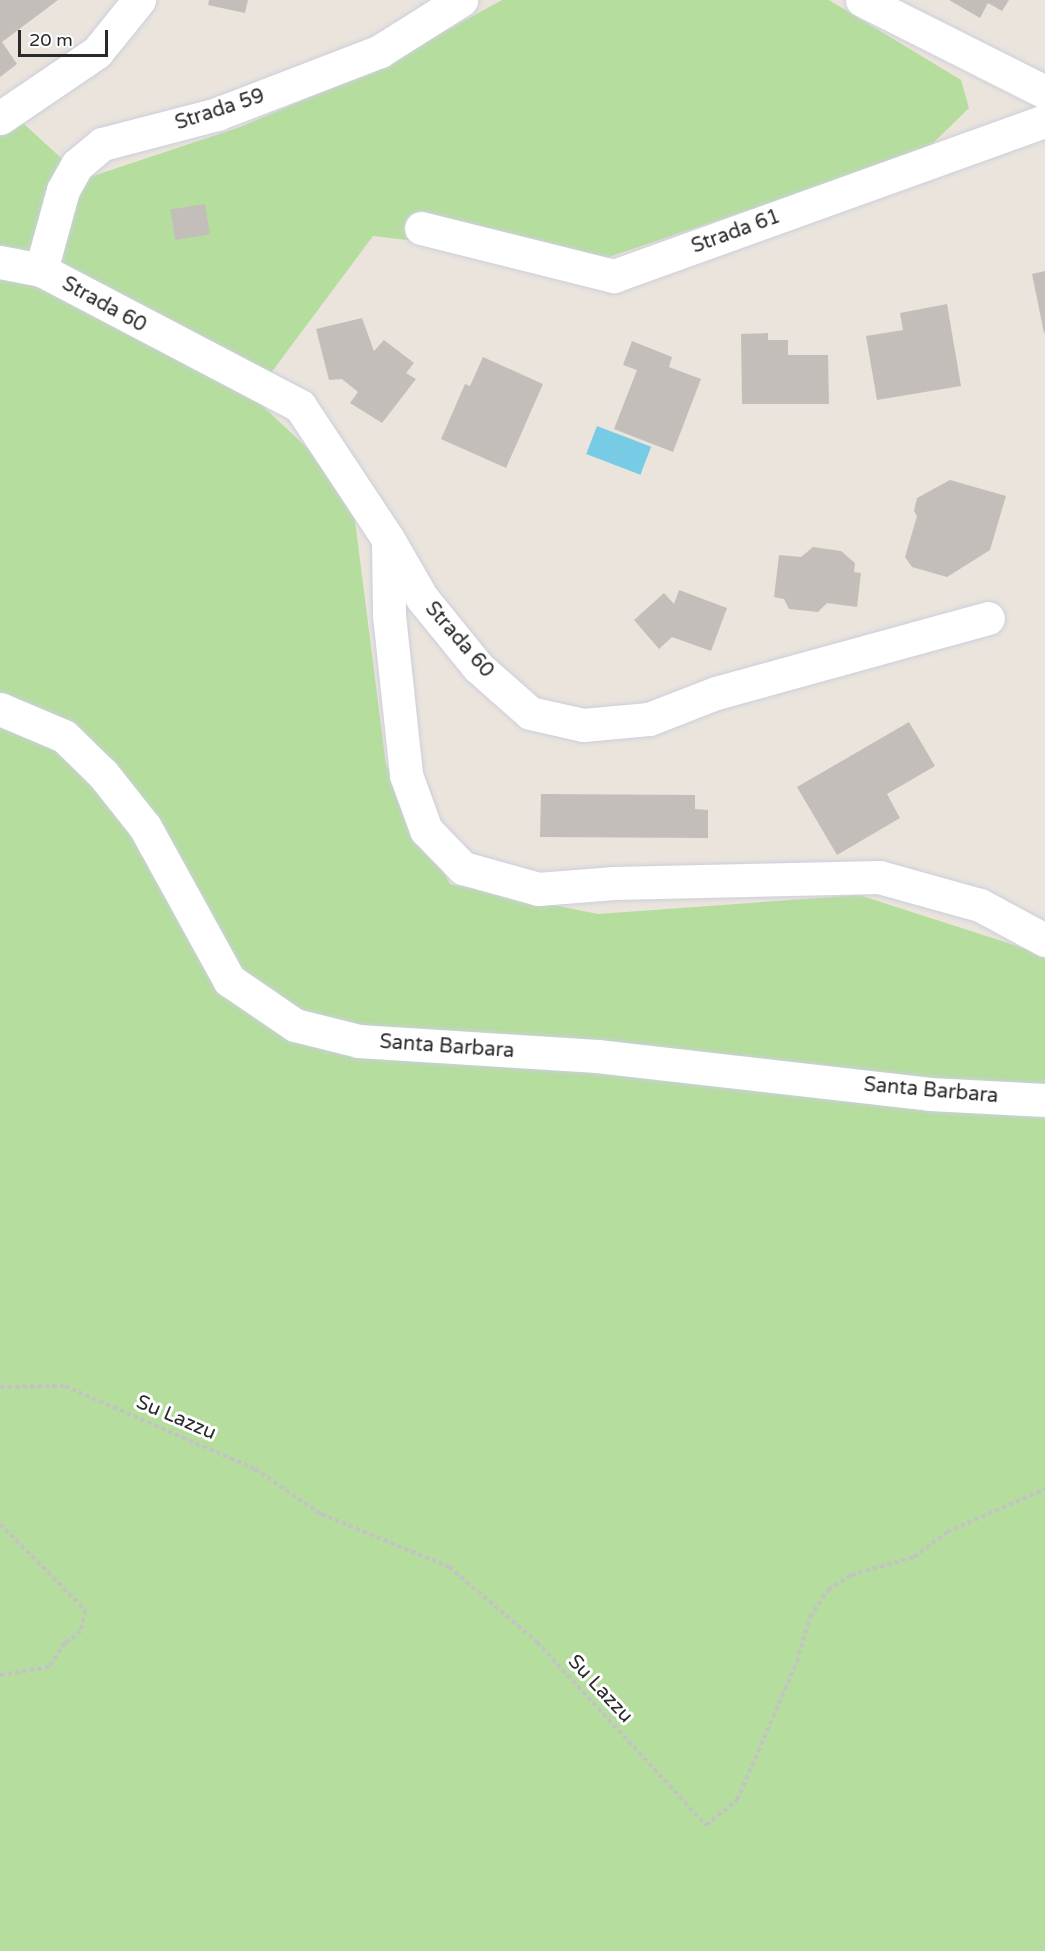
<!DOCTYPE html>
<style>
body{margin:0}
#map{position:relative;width:1045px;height:1951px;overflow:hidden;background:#ebe4dd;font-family:"Varela Round",sans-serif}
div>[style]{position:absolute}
.green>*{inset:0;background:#b5dd9e}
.water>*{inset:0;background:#78cbe4;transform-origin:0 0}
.building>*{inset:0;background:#c3beb9;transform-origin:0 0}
.path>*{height:4px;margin-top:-2px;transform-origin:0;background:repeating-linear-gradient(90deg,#c3c3c3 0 4.5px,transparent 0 7.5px)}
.roads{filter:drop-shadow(0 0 2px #cbcfda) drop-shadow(0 0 2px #cbcfda)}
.minor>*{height:33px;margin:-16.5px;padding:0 16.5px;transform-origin:16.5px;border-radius:16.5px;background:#fff}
span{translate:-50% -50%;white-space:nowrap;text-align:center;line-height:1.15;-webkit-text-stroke:6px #fff;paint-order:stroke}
.street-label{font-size:20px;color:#2a2a2a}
.scale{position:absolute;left:18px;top:30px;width:90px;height:27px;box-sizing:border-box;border:3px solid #2a2a2a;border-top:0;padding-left:8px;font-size:18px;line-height:21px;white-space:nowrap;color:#2a2a2a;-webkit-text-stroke:4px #fff;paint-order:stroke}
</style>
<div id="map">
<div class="green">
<div style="clip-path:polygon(502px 0,829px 0,961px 80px,969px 108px,925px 151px,594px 262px,373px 236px,253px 397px,351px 489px,386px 765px,450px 884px,598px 914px,859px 895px,1045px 955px,1045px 1951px,0 1951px,0 102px,84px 179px,240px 127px,374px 70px)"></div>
</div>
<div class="water">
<div style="left:597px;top:426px;width:58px;height:30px;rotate:21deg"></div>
</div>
<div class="building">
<div style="clip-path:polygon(0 0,58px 0,2px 42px,17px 64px,0 77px)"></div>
<div style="clip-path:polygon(209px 0,248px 0,245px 13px,208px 5px)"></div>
<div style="clip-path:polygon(949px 0,1009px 0,1002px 11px,988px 3px,980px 18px)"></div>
<div style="left:205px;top:204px;width:31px;height:35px;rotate:81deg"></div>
<div style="clip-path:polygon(1045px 271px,1045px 332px,1044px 333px,1032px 274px)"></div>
<div style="clip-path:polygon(947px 304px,961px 386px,877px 400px,866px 336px,903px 330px,900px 313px)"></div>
<div style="clip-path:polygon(362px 318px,374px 351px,384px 340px,414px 363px,406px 373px,416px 379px,382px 423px,350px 403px,358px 392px,342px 379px,329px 380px,316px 329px)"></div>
<div style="clip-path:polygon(768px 333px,768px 340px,788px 340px,788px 355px,828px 355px,829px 404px,742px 404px,741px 334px)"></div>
<div style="clip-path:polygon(632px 341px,672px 357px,669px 367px,701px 379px,673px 452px,614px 429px,637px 370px,623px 365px)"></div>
<div style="clip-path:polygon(483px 357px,543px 384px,506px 468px,441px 439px,465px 384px,470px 386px)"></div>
<div style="clip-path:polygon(950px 480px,1006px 496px,990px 550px,947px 577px,912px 567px,905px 557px,917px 516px,914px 511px,917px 498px)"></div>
<div style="clip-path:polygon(813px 547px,841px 551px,855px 563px,854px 572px,861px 573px,857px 607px,827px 603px,818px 612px,789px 609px,784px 599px,774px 597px,779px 555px,801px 557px)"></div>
<div style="clip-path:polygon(679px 590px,727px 608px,711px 651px,672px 637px,659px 649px,634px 620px,664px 593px,674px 604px)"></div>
<div style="clip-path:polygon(909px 722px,935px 766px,887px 794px,900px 818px,837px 855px,797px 787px)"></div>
<div style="clip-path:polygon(541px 794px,695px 795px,695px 809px,708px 810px,708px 838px,540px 837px)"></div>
</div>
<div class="path">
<div style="left:0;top:1387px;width:65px;rotate:-0.9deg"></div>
<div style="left:65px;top:1386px;width:207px;rotate:23.6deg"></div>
<div style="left:255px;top:1469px;width:80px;rotate:34.3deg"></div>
<div style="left:321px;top:1514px;width:139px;rotate:22.5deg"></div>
<div style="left:449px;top:1567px;width:116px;rotate:40.4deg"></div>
<div style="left:537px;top:1642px;width:249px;rotate:47.3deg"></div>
<div style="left:706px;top:1825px;width:40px;rotate:-39deg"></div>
<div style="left:737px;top:1800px;width:150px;rotate:-66.5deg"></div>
<div style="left:797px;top:1662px;width:47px;rotate:-73.9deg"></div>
<div style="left:810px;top:1617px;width:32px;rotate:-56deg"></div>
<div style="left:828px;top:1590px;width:27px;rotate:-33deg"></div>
<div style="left:851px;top:1575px;width:66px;rotate:-15.9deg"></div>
<div style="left:914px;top:1557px;width:41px;rotate:-37.1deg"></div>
<div style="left:947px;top:1532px;width:107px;rotate:-23.7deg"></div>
<div style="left:0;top:1524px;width:121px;rotate:45.3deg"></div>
<div style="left:85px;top:1610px;width:21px;rotate:101deg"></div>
<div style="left:81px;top:1631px;width:20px;rotate:143deg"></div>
<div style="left:65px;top:1643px;width:29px;rotate:124deg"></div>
<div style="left:49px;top:1667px;width:50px;rotate:170.7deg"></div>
</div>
<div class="roads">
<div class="minor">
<div style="left:862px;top:0;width:205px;rotate:26.7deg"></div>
<div style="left:0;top:118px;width:117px;rotate:-34.2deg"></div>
<div style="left:97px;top:52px;width:67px;rotate:-51.1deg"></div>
<div style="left:421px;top:228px;width:199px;rotate:14deg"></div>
<div style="left:614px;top:276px;width:458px;rotate:-19.8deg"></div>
<div style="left:0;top:262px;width:42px;rotate:11deg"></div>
<div style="left:41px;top:270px;width:293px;rotate:27.7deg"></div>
<div style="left:300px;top:406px;width:159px;rotate:56.5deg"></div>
<div style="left:388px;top:539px;width:68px;rotate:60deg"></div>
<div style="left:422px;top:598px;width:89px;rotate:50.9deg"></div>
<div style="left:478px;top:667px;width:69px;rotate:41.5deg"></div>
<div style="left:530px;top:713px;width:54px;rotate:12.8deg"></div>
<div style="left:583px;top:725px;width:66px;rotate:-5.2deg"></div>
<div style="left:649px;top:719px;width:72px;rotate:-21.2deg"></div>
<div style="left:716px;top:693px;width:282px;rotate:-15.4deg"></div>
<div style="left:41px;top:270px;width:83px;rotate:-74.6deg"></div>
<div style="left:63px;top:190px;width:29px;rotate:-61deg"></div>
<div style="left:77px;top:165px;width:33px;rotate:-40deg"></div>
<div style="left:102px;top:144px;width:119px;rotate:-14.6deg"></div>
<div style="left:217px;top:114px;width:175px;rotate:-21.1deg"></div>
<div style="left:380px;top:51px;width:96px;rotate:-32.2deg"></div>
<div style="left:388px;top:540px;width:75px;rotate:89.2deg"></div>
<div style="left:389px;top:615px;width:161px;rotate:83.9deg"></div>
<div style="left:406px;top:775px;width:59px;rotate:70deg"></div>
<div style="left:426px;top:830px;width:53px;rotate:45.8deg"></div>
<div style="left:463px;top:868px;width:78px;rotate:15.6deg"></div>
<div style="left:538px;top:889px;width:76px;rotate:-4.5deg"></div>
<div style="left:614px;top:883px;width:265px;rotate:-1.3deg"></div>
<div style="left:879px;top:877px;width:105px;rotate:15.5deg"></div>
<div style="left:980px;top:905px;width:74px;rotate:28.3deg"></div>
<div style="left:0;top:709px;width:69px;rotate:22.9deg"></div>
<div style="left:64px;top:736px;width:54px;rotate:44.3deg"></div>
<div style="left:103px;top:774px;width:68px;rotate:51.6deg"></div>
<div style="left:145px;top:827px;width:175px;rotate:61.2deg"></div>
<div style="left:229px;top:980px;width:80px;rotate:34.3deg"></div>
<div style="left:295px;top:1025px;width:66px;rotate:14deg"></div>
<div style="left:359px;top:1041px;width:238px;rotate:3.6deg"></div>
<div style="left:597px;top:1056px;width:335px;rotate:6.5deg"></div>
<div style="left:930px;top:1094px;width:115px;rotate:3deg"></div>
</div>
</div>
<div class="street-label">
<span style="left:220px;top:110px;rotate:-18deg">Strada 59</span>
<span style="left:736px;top:232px;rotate:-20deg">Strada 61</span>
<span style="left:104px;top:305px;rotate:29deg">Strada 60</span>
<span style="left:459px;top:640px;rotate:49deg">Strada 60</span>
<span style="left:447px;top:1047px;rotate:4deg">Santa Barbara</span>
<span style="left:931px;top:1091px;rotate:5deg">Santa Barbara</span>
<span style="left:176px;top:1418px;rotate:23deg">Su Lazzu</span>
<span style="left:600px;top:1689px;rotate:47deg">Su Lazzu</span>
</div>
<div class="scale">20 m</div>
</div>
